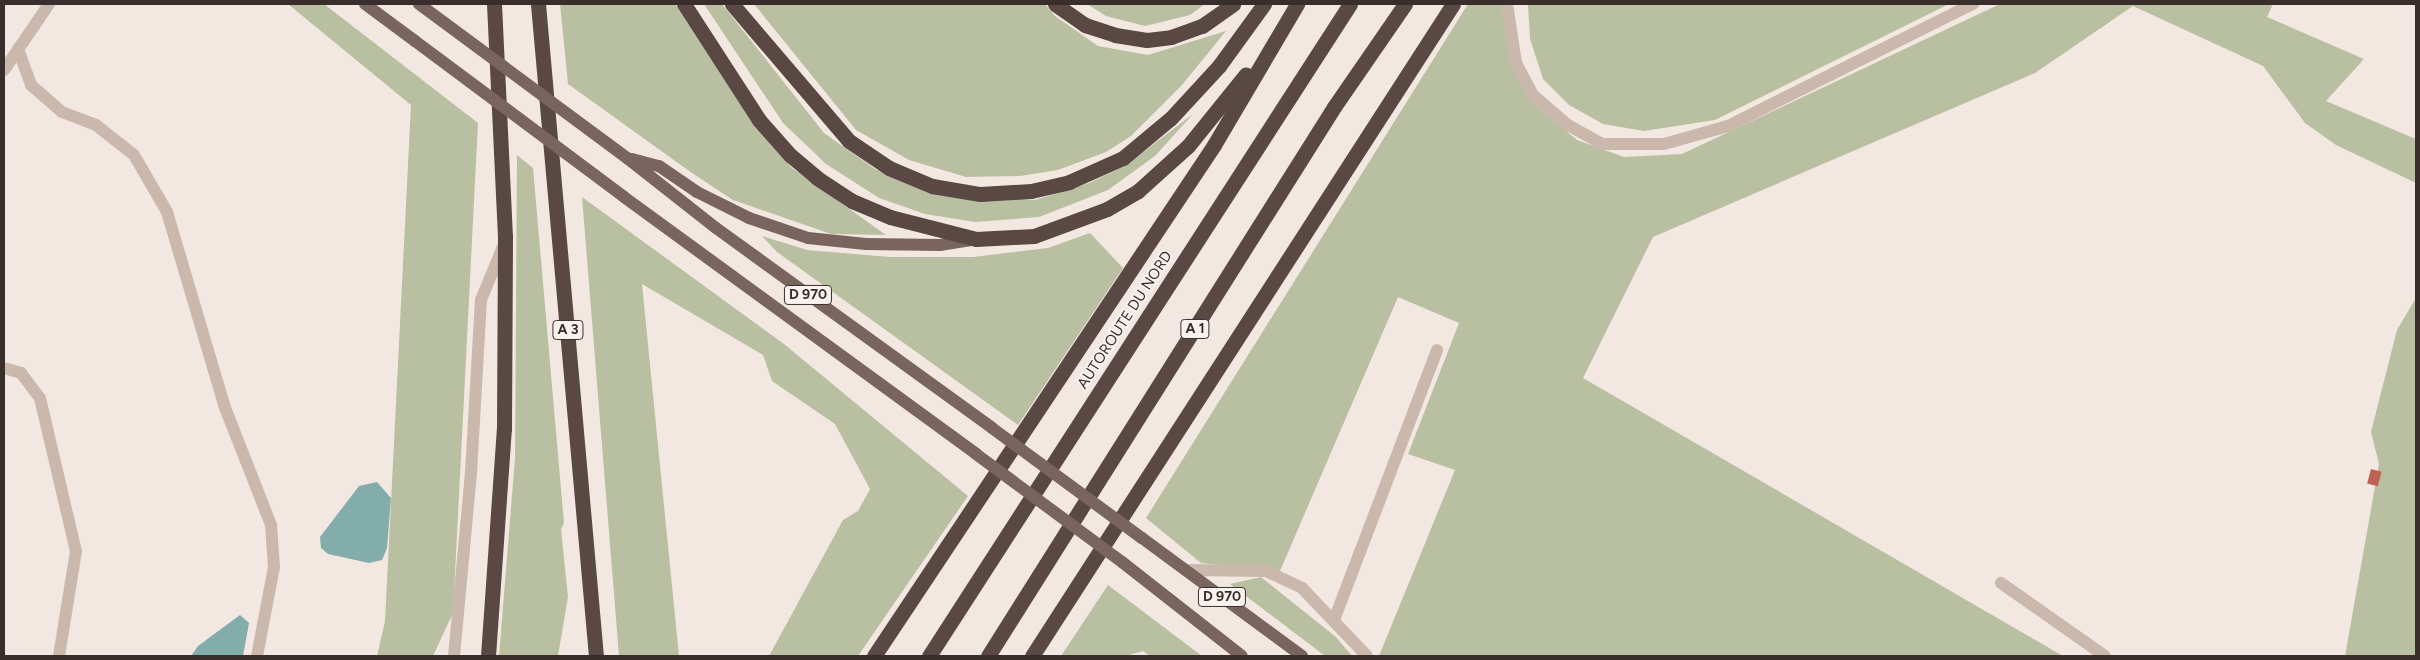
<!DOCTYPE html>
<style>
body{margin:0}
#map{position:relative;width:2420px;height:660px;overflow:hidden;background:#f2e8e1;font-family:Figtree,sans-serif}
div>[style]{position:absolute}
.green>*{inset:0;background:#b9c0a1}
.water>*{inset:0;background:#82adab}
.building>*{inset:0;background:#be6353;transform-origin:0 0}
.minor>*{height:12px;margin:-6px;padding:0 6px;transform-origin:6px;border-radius:6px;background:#cab8ad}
.major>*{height:12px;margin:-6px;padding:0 6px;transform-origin:6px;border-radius:6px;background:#79645e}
.highway>*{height:15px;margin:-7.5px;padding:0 7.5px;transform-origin:7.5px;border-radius:7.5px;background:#594843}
.major-bridge>*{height:12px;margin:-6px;padding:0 6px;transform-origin:6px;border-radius:6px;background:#79645e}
span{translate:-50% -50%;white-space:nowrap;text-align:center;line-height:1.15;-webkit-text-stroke:4px #faf3ed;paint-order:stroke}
.shield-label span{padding:1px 4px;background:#faf3ed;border:1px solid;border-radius:4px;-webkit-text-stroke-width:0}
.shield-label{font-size:14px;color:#392e2b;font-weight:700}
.street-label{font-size:15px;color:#392e2b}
.frame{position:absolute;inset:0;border:5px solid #392e2b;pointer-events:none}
</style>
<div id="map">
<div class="green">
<div style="clip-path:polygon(288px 4px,324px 4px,478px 123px,453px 613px,433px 656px,377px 656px,385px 621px,411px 105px)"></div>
<div style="clip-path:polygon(560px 4px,675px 4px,753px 124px,792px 168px,886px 235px,831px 234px,733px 200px,692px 173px,568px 84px)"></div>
<div style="clip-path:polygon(704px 4px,722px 4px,824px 133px,875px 169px,942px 196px,1035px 200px,1089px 183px,1125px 166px,1193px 114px,1155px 156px,1108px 190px,1039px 217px,975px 222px,925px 214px,879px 198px,826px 164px,783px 123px)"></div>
<div style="clip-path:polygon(754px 4px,1045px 4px,1055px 16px,1098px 46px,1148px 55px,1226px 31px,1182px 85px,1131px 136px,1106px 152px,1058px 170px,1020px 176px,966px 177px,909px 160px,856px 130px)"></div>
<div style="clip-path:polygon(1087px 4px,1205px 4px,1190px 15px,1145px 26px,1106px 16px)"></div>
<div style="clip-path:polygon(1468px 4px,1505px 4px,1532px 102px,1577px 140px,1624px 157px,1682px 154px,2000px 4px,2273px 4px,2267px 17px,2364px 59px,2326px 101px,2416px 139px,2416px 183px,2336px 145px,2305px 123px,2263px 66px,2133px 6px,2035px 73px,1653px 237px,1583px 378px,2063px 656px,1379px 656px,1455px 470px,1408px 454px,1459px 323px,1398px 297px,1280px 571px,1201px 563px,1146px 518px)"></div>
<div style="clip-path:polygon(1528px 4px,1949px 4px,1715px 120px,1644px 131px,1603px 124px,1569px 105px,1543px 79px,1530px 39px)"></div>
<div style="clip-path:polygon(517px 155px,533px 168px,564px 523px,561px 529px,568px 597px,558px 656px,499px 656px,515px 458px)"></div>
<div style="clip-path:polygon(582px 197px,784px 344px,968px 496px,858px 656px,769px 656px,843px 520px,858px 511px,870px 489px,835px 424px,772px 381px,763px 355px,642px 284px,679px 656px,619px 656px)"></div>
<div style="clip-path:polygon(1090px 233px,1123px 268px,1018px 425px,777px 252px,762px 236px,807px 250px,890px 257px,973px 257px,1048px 248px)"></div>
<div style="clip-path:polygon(2416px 298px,2416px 656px,2345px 656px,2379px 464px,2371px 432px,2397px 330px)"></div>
<div style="clip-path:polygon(1261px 577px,1336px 637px,1352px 656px,1325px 656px,1230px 584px)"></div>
<div style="clip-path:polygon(1108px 585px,1202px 656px,1150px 656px,1143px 651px,1125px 656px,1061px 656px)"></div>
</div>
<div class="water">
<div style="clip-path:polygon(377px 482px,391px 498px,387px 548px,382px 560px,369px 563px,328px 554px,321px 548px,320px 537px,359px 486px)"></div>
<div style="clip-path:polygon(240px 615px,249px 623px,243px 656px,191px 656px,198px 646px)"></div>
</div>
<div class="building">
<div style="left:2371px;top:469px;width:11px;height:15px;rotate:15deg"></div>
</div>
<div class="minor">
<div style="left:1507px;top:4px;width:60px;rotate:81.3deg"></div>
<div style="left:1516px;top:63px;width:36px;rotate:62deg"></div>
<div style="left:1533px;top:95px;width:46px;rotate:40.6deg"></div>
<div style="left:1568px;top:125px;width:39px;rotate:29deg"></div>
<div style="left:1602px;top:144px;width:62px"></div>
<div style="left:1664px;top:144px;width:66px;rotate:-15.7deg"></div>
<div style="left:1728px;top:126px;width:274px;rotate:-26.5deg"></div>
<div style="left:18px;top:49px;width:38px;rotate:70deg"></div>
<div style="left:31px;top:85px;width:41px;rotate:41.1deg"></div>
<div style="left:62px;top:112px;width:36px;rotate:21deg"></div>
<div style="left:96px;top:125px;width:48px;rotate:38.3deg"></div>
<div style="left:134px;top:155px;width:66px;rotate:59.9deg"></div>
<div style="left:167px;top:212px;width:201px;rotate:73.5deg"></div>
<div style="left:224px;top:405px;width:129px;rotate:68.6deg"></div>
<div style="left:271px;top:525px;width:42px;rotate:85.9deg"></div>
<div style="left:274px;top:567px;width:91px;rotate:100.8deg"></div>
<div style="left:4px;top:70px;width:80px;rotate:-55.7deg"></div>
<div style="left:4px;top:368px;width:18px;rotate:16deg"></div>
<div style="left:21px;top:373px;width:31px;rotate:53deg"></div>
<div style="left:40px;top:398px;width:157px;rotate:76.8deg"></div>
<div style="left:76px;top:551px;width:106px;rotate:99.2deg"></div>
<div style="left:1186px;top:570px;width:80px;rotate:0.7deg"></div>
<div style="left:1266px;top:571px;width:40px;rotate:25deg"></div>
<div style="left:1302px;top:588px;width:94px;rotate:46.3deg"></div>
<div style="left:2001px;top:583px;width:127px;rotate:35.1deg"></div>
<div style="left:1334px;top:620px;width:289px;rotate:-69.1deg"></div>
<div style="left:454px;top:656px;width:184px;rotate:-84.7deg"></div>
<div style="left:471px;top:473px;width:173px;rotate:-86.7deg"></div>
<div style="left:481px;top:300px;width:61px;rotate:-67.7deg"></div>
</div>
<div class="major">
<div style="left:365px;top:4px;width:62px;rotate:36.5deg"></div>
<div style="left:627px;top:158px;width:113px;rotate:38.2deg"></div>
<div style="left:716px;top:228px;width:341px;rotate:35.9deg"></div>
<div style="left:632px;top:159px;width:28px;rotate:15deg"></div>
<div style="left:659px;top:166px;width:46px;rotate:34.4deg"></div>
<div style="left:697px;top:192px;width:58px;rotate:26.6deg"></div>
<div style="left:749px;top:218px;width:62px;rotate:18.7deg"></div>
<div style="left:808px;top:238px;width:58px;rotate:5.9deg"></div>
<div style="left:866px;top:244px;width:74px;rotate:0.8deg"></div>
<div style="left:940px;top:245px;width:36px;rotate:-9deg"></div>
<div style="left:624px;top:197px;width:436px;rotate:36.1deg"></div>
<div style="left:1142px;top:538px;width:199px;rotate:36.4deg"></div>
<div style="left:1122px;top:562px;width:152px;rotate:38.1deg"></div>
</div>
<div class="highway">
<div style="left:538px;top:4px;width:655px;rotate:84.92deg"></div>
<div style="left:684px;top:4px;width:138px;rotate:57.1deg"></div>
<div style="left:759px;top:120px;width:47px;rotate:48.5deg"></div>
<div style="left:790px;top:155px;width:35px;rotate:40deg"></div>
<div style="left:817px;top:178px;width:42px;rotate:33.3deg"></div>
<div style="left:852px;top:201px;width:41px;rotate:22.8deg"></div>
<div style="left:890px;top:217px;width:89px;rotate:14.3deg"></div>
<div style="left:976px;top:239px;width:58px;rotate:-3deg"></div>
<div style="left:1034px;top:236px;width:78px;rotate:-20.3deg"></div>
<div style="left:1107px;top:209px;width:36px;rotate:-30deg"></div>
<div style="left:1138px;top:191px;width:67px;rotate:-42deg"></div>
<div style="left:1188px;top:146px;width:92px;rotate:-51.1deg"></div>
<div style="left:732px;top:4px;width:180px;rotate:49.5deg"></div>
<div style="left:849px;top:141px;width:48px;rotate:34deg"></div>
<div style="left:889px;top:168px;width:47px;rotate:22.7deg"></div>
<div style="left:932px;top:186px;width:49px;rotate:9.5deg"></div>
<div style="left:980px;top:194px;width:51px;rotate:-3.4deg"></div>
<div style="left:1031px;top:191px;width:39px;rotate:-13deg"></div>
<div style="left:1069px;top:182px;width:59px;rotate:-24deg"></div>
<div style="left:1123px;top:158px;width:62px;rotate:-39.8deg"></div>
<div style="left:1171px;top:118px;width:71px;rotate:-47.3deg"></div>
<div style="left:1219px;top:66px;width:77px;rotate:-54deg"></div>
<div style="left:1055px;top:4px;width:37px;rotate:35deg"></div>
<div style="left:1085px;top:25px;width:32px;rotate:18deg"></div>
<div style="left:1115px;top:35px;width:32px;rotate:9deg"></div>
<div style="left:1147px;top:40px;width:24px;rotate:-7deg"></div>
<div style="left:1171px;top:37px;width:33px;rotate:-20deg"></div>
<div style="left:1202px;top:26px;width:38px;rotate:-35deg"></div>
<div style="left:488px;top:656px;width:228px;rotate:-86deg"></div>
<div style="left:504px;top:429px;width:192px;rotate:-89.7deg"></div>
<div style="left:505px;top:237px;width:233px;rotate:-92.7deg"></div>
<div style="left:874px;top:656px;width:614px;rotate:-56.36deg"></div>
<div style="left:1214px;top:145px;width:164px;rotate:-59.5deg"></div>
<div style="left:929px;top:656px;width:776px;rotate:-57.15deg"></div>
<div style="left:988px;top:656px;width:649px;rotate:-57.78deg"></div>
<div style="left:1334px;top:107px;width:125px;rotate:-55.4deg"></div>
<div style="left:1032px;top:656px;width:776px;rotate:-57.15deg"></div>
</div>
<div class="major-bridge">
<div style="left:419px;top:4px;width:259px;rotate:36.5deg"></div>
<div style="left:415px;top:41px;width:261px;rotate:36.7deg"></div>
<div style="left:992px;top:428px;width:186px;rotate:36.3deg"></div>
<div style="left:976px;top:454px;width:182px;rotate:36.5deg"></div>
</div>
<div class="shield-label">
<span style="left:808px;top:295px">D 970</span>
<span style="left:1195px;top:329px">A 1</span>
<span style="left:568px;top:330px">A 3</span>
<span style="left:1222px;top:597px">D 970</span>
</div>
<div class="street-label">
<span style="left:1125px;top:320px;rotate:-57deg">AUTOROUTE DU NORD</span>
</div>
<div class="frame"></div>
</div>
